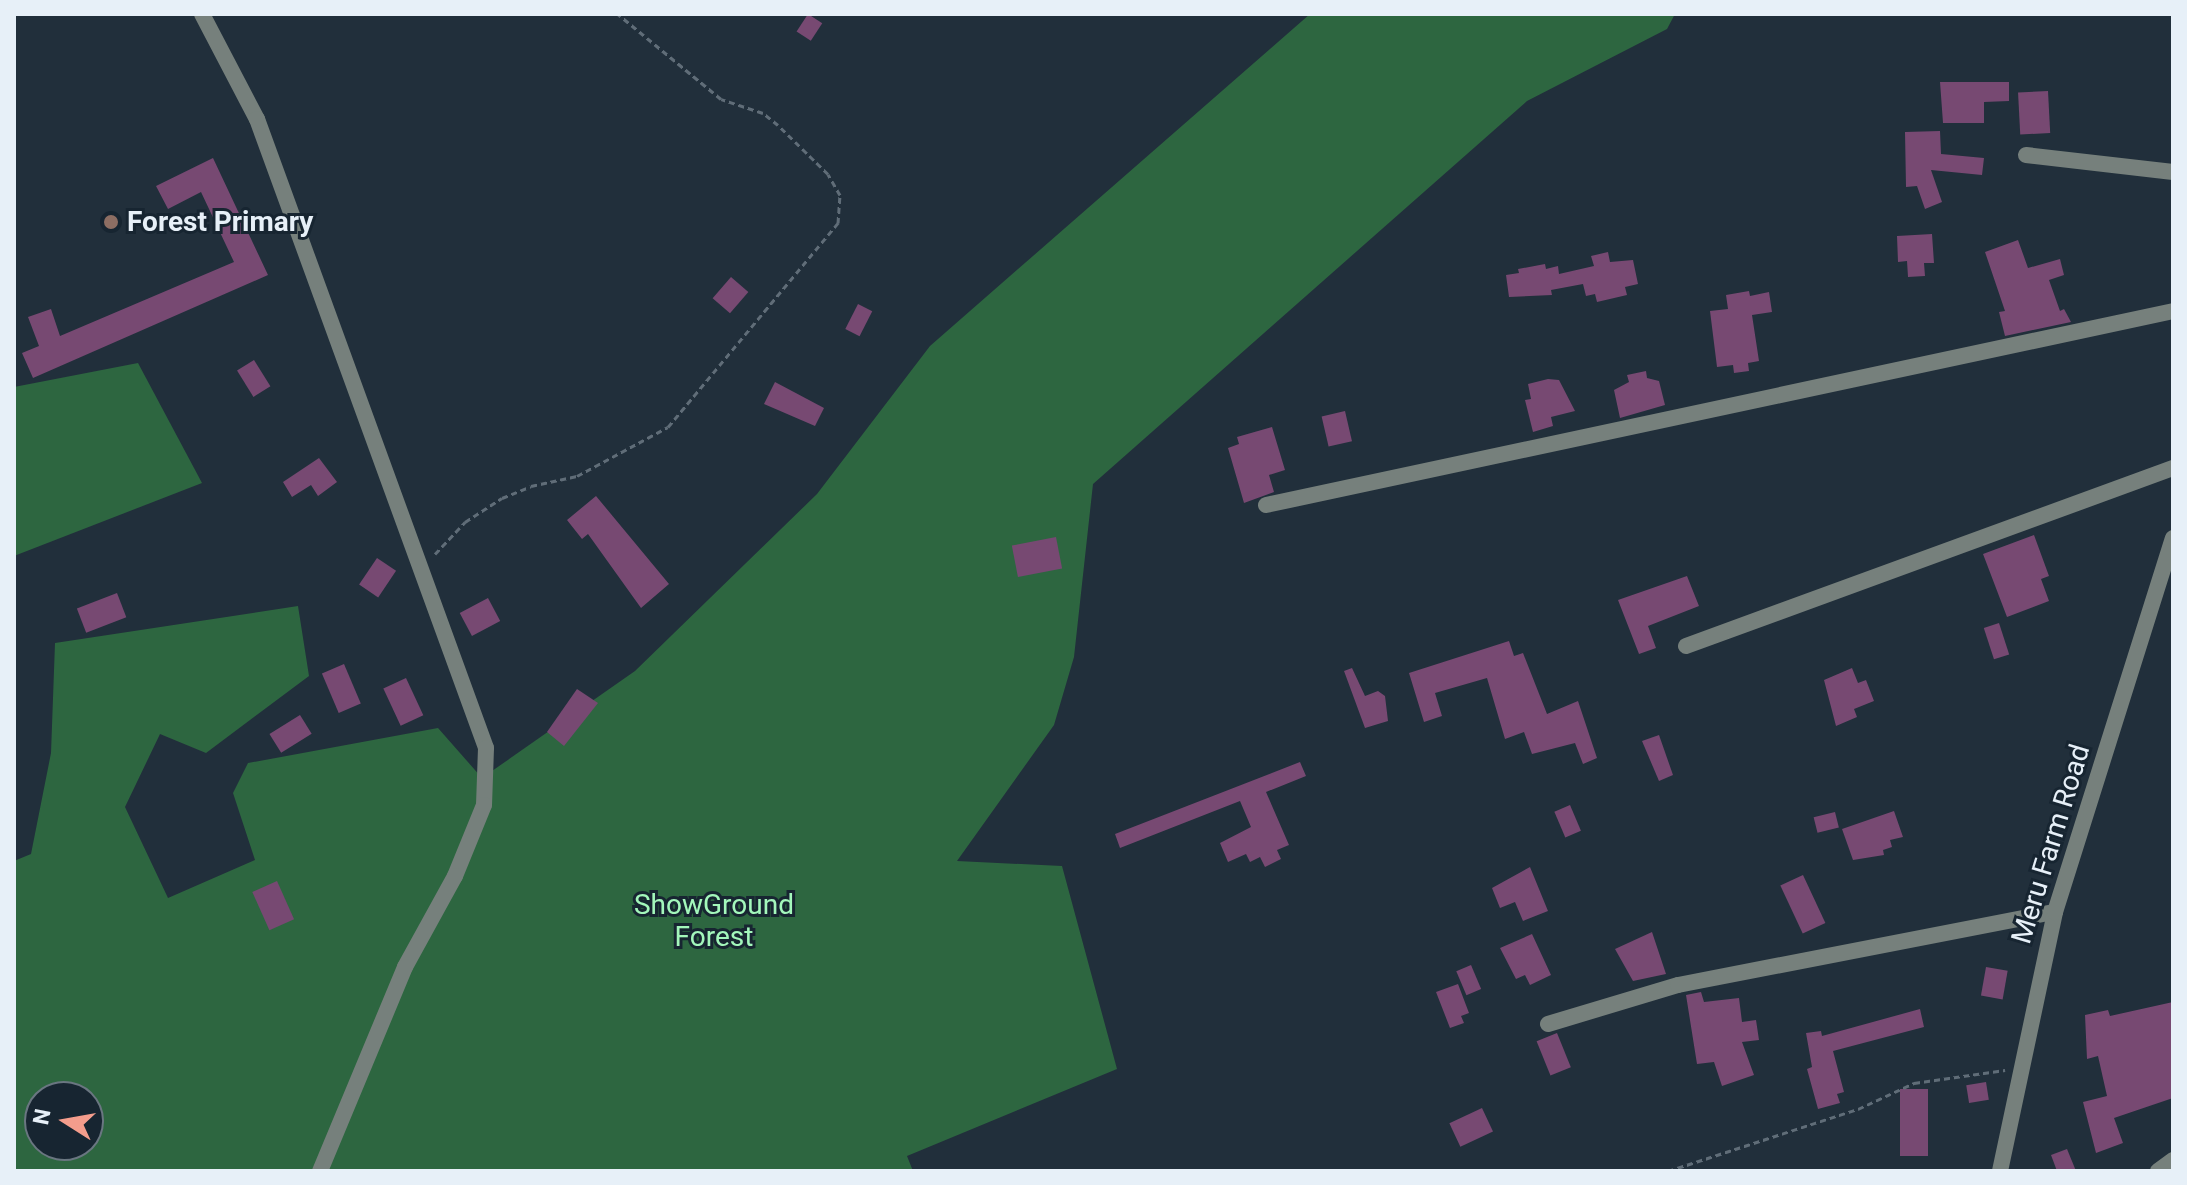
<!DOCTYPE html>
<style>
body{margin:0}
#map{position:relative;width:2187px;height:1185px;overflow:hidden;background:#212f3b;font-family:Roboto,sans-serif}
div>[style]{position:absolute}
.forest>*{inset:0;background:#2d6640}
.building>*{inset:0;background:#774972;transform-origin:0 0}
.path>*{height:3px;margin-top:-1.5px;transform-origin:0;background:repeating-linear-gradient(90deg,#606d78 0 6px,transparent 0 10px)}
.street>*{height:16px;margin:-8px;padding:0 8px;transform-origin:8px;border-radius:8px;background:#76807c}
.dots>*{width:22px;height:22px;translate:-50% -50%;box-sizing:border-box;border:4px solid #172531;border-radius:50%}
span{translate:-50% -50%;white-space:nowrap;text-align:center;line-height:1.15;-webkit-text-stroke:6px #172531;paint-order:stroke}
.poi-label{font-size:28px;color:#e7f0f8;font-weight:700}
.left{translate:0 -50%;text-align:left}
.street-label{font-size:28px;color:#e7f0f8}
.park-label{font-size:28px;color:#a3f7bb}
.frame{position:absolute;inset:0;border:16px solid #e7f0f8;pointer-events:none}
.north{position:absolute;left:24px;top:1081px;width:80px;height:80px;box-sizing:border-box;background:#172531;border:2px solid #6a7681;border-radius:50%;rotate:281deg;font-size:22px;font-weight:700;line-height:32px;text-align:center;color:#e7f0f8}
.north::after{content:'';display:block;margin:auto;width:28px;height:36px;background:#f49d8c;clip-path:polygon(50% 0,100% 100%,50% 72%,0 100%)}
</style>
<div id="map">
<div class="forest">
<div style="clip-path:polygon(evenodd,1310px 14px,1675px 14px,1667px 29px,1527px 101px,1093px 484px,1074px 657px,1054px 725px,957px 861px,1062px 866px,1117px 1069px,907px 1156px,913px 1171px,14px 1171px,14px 861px,31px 854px,51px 753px,55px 643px,298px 606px,309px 676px,206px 753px,160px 734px,125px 807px,168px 898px,255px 860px,233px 793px,248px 763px,438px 728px,482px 778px,635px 671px,817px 494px,930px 346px,1310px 14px,40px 1097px,88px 1097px,88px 1145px,40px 1145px,40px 1097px)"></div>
<div style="clip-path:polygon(138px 363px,202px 483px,14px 556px,14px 387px)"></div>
</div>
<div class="building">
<div style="left:808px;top:14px;width:17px;height:21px;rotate:33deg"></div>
<div style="clip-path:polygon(1940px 82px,2009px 82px,2009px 101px,1984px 102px,1984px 123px,1943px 123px)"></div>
<div style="left:2048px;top:91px;width:42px;height:30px;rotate:87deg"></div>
<div style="clip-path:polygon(1940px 131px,1941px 154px,1984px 158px,1982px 175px,1931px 170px,1942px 202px,1925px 209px,1917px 186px,1906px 187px,1905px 132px)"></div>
<div style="clip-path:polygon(213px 158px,268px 275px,33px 378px,22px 353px,39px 346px,28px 317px,51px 309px,60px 336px,234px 262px,201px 192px,168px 209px,156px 186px)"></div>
<div style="clip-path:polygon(1932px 234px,1934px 263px,1924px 263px,1925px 276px,1908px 277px,1907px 261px,1898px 262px,1897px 236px)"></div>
<div style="clip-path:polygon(2018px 240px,2028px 268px,2060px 259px,2064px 275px,2049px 280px,2060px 311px,2064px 309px,2071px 322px,2005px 336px,1999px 312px,2005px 311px,1985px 252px)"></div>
<div style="clip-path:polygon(1608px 252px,1610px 262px,1633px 260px,1638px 284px,1625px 287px,1627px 295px,1597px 302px,1595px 294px,1586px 296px,1583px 284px,1551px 290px,1552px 295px,1509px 297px,1506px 275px,1519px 273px,1518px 269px,1545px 264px,1546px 269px,1558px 266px,1559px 274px,1594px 266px,1591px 256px)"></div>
<div style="left:731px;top:277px;width:23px;height:28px;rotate:41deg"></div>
<div style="clip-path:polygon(1749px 291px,1750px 296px,1769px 292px,1772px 312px,1752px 315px,1759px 361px,1748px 363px,1749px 371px,1734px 373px,1733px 365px,1717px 367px,1710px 311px,1728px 309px,1726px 295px)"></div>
<div style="left:858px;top:304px;width:16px;height:28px;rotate:27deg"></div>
<div style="left:254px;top:360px;width:31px;height:20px;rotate:58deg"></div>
<div style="clip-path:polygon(1646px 371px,1647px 378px,1659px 381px,1665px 405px,1620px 418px,1614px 390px,1629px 382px,1627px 375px)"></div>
<div style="clip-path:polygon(1548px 379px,1559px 380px,1575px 411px,1551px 417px,1553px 426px,1533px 432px,1525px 400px,1531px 399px,1528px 384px)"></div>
<div style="clip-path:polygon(775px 382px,824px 408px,815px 426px,764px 404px)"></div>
<div style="left:1345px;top:411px;width:31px;height:24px;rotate:77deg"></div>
<div style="clip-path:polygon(1272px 427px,1285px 470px,1269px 475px,1274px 492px,1244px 503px,1228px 448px,1239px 444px,1237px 437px)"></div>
<div style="clip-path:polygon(319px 458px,337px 482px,318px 496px,311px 485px,292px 497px,283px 482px)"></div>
<div style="clip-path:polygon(596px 496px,669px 584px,641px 608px,588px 534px,582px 539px,567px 520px)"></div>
<div style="clip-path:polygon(2034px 535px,2049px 576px,2041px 579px,2049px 601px,2007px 617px,1983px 554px)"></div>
<div style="left:1056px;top:537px;width:32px;height:45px;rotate:79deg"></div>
<div style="left:377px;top:558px;width:23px;height:32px;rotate:34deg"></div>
<div style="clip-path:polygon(1687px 576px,1699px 606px,1648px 626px,1656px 648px,1639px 654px,1618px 600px)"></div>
<div style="left:117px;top:593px;width:26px;height:43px;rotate:69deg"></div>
<div style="left:488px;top:598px;width:26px;height:32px;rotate:62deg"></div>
<div style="left:1999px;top:623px;width:33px;height:16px;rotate:72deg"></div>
<div style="clip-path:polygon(1509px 641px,1514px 656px,1523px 653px,1547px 714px,1578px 701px,1597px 758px,1583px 764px,1575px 743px,1532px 754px,1524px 732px,1505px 739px,1487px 678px,1435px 693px,1442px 716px,1424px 722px,1409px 673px)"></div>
<div style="left:344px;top:664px;width:43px;height:24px;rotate:67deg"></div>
<div style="clip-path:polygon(1352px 668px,1365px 696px,1378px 691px,1385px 696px,1388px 721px,1365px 728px,1344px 671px)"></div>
<div style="clip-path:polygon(1852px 668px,1858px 683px,1866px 680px,1874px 701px,1854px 709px,1857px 717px,1836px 726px,1824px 680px)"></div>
<div style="left:406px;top:678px;width:41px;height:25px;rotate:65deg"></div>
<div style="clip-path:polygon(577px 689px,598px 703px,564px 746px,547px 732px)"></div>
<div style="left:300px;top:715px;width:22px;height:36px;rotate:58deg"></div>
<div style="clip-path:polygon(1659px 735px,1673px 775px,1659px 781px,1642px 741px)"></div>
<div style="clip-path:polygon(1300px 762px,1306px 776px,1266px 792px,1289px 845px,1277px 850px,1281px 859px,1265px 867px,1260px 857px,1250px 862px,1246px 854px,1228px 862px,1220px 843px,1251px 827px,1240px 801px,1120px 848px,1115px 834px)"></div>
<div style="left:1570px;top:805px;width:28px;height:17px;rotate:67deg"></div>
<div style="clip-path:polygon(1894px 811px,1903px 837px,1890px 840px,1892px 847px,1883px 850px,1884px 855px,1853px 860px,1842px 829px)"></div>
<div style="left:1835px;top:812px;width:16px;height:22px;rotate:76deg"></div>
<div style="clip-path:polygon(1530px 867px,1548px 911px,1523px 921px,1515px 902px,1500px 908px,1492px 888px)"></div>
<div style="left:1803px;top:875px;width:53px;height:25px;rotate:65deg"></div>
<div style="left:277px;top:881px;width:42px;height:27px;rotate:66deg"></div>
<div style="clip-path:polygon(1652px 932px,1666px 974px,1633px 981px,1615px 949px)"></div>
<div style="clip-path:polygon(1532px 934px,1551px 975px,1530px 985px,1525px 975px,1516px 979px,1500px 948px)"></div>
<div style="left:1471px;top:965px;width:26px;height:16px;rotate:67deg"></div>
<div style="left:1986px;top:967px;width:22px;height:29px;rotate:10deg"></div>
<div style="clip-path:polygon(1458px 984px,1469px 1013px,1461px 1016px,1464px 1023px,1450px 1028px,1436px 992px)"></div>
<div style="clip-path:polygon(1701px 992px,1704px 1002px,1739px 998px,1742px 1022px,1756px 1020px,1759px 1040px,1742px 1042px,1754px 1075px,1722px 1086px,1714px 1062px,1697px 1064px,1686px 995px)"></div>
<div style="clip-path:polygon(2173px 1002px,2173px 1098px,2114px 1118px,2123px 1143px,2096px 1153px,2083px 1102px,2107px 1096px,2098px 1056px,2087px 1059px,2085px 1015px,2108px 1010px,2110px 1016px)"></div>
<div style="clip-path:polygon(1920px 1009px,1924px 1027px,1833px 1051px,1844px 1092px,1837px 1094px,1840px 1103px,1818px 1109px,1807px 1069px,1812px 1067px,1806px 1033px,1821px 1031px,1822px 1036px)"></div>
<div style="left:1557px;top:1033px;width:37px;height:22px;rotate:68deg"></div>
<div style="left:1986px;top:1082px;width:18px;height:20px;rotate:81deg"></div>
<div style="left:1900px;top:1089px;width:28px;height:67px"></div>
<div style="left:1482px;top:1108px;width:26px;height:36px;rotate:65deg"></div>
<div style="clip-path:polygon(2067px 1149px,2076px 1171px,2057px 1171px,2051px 1155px)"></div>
</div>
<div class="path">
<div style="left:435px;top:554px;width:44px;rotate:-46.8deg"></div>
<div style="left:465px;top:522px;width:44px;rotate:-33deg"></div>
<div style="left:502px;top:498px;width:31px;rotate:-22deg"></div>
<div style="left:531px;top:486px;width:47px;rotate:-12.3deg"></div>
<div style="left:577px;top:476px;width:103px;rotate:-28.3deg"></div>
<div style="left:668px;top:427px;width:266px;rotate:-50.2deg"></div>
<div style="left:838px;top:223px;width:28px;rotate:-86deg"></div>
<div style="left:840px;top:195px;width:24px;rotate:-120deg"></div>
<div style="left:828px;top:174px;width:70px;rotate:-135.6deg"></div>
<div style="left:778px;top:125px;width:19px;rotate:-141deg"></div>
<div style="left:763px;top:113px;width:44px;rotate:-161.6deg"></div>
<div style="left:721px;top:99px;width:134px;rotate:-140.5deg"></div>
<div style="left:1668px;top:1171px;width:200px;rotate:-18.1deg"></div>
<div style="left:1858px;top:1109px;width:62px;rotate:-24.9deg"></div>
<div style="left:1914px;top:1083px;width:92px;rotate:-8.1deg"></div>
</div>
<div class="street">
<div style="left:202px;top:14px;width:119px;rotate:62.4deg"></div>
<div style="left:257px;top:119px;width:669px;rotate:69.99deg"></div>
<div style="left:486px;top:748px;width:57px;rotate:92deg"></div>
<div style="left:484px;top:805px;width:77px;rotate:112.2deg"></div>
<div style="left:455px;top:876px;width:104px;rotate:118.8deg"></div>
<div style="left:405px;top:967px;width:221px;rotate:112.6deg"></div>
<div style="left:2026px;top:155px;width:148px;rotate:6.6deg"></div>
<div style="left:1266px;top:505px;width:928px;rotate:-12.07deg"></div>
<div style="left:1686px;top:646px;width:519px;rotate:-20.08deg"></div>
<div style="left:1548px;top:1024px;width:136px;rotate:-16.7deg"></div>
<div style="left:1678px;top:985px;width:384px;rotate:-11deg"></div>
<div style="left:2000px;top:1171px;width:265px;rotate:-78deg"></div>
<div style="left:2055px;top:912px;width:392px;rotate:-72.5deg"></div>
<div style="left:2158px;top:1171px;width:19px;rotate:-36deg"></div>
</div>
<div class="dots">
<div style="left:111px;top:222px;background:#8d6e63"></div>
</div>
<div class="poi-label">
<span class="left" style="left:127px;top:222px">Forest Primary</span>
</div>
<div class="street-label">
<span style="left:2051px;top:844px;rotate:-73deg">Meru Farm Road</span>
</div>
<div class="park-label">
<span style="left:714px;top:921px">ShowGround<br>Forest</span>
</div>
<div class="frame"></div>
<div class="north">N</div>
</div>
